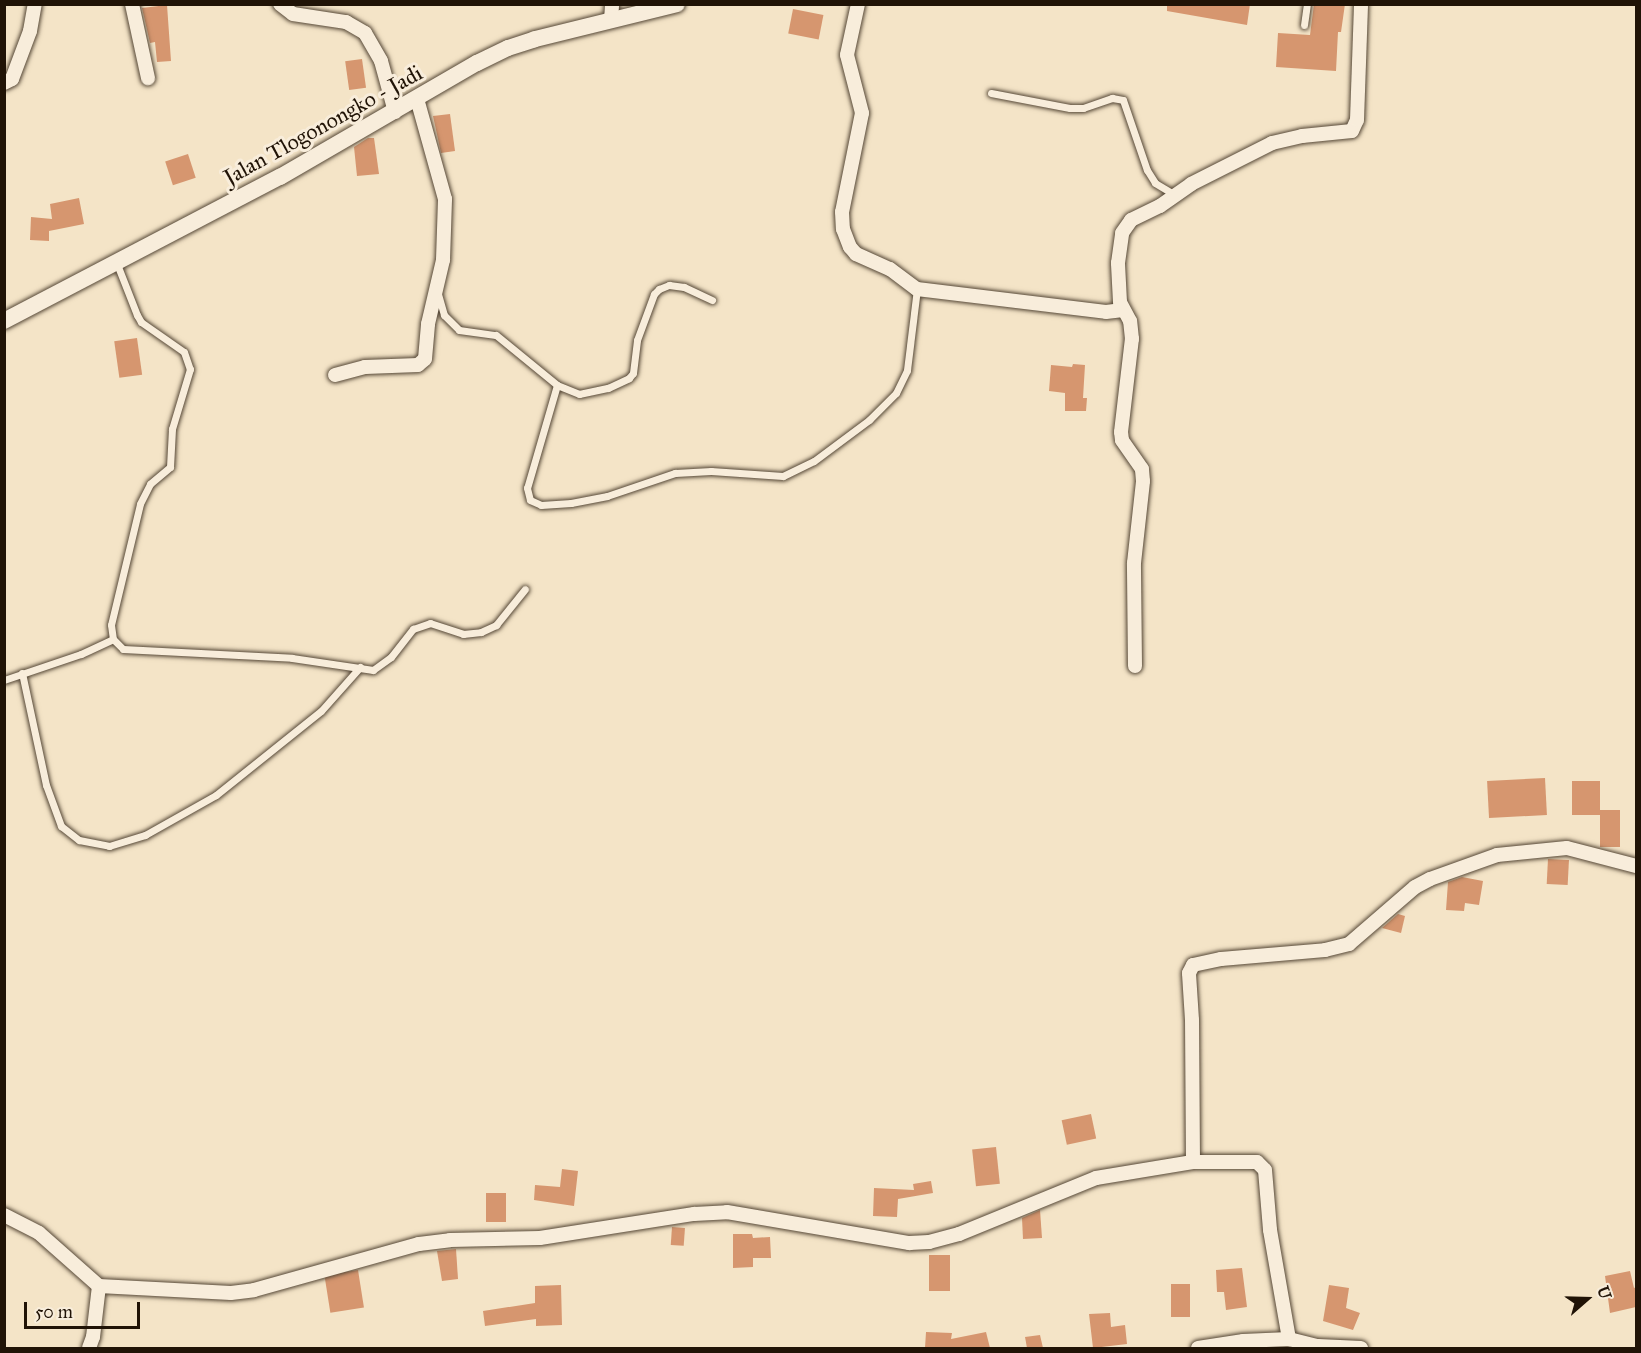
<!DOCTYPE html>
<style>
body{margin:0}
#map{position:relative;width:1641px;height:1353px;overflow:hidden;background:#f4e4c7;font-family:"IM FELL Great Primer",serif}
div>[style]{position:absolute}
.building>*{inset:0;background:#d6966f;transform-origin:0 0}
.roads{filter:drop-shadow(0 0 2px #554736) drop-shadow(0 0 2px #554736)}
.service>*{height:7px;margin:-3.5px;padding:0 3.5px;transform-origin:3.5px;border-radius:3.5px;background:#f8eddb}
.minor>*{height:14px;margin:-7px;padding:0 7px;transform-origin:7px;border-radius:7px;background:#f8eddb}
.tertiary>*{height:16px;margin:-8px;padding:0 8px;transform-origin:8px;border-radius:8px;background:#f8eddb}
span{translate:-50% -50%;white-space:nowrap;text-align:center;line-height:1.15;-webkit-text-stroke:6px #f8eddb;paint-order:stroke}
.street-label{font-size:22px;color:#201306}
.frame{position:absolute;inset:0;border:6px solid #201306;pointer-events:none}
.north{position:absolute;left:1557px;top:1269px;width:60px;height:60px;-webkit-text-stroke:4px #f8eddb;paint-order:stroke;rotate:70deg;font-size:16px;font-weight:700;line-height:24px;text-align:center;color:#201306}
.north::after{content:'';display:block;margin:auto;width:21px;height:27px;background:#201306;clip-path:polygon(50% 0,100% 100%,50% 72%,0 100%)}
.scale{position:absolute;left:24px;top:1302px;width:116px;height:27px;box-sizing:border-box;border:3px solid #201306;border-top:0;padding-left:8px;font-size:18px;line-height:21px;white-space:nowrap;color:#201306;-webkit-text-stroke:4px #f8eddb;paint-order:stroke}
</style>
<div id="map">
<div class="building">
<div style="clip-path:polygon(1167px 4px,1250px 4px,1247px 25px,1167px 11px)"></div>
<div style="clip-path:polygon(1314px 4px,1345px 4px,1341px 32px,1338px 32px,1336px 71px,1276px 67px,1278px 33px,1310px 35px)"></div>
<div style="clip-path:polygon(167px 5px,171px 61px,157px 62px,155px 42px,150px 43px,142px 8px)"></div>
<div style="left:793px;top:9px;width:31px;height:25px;rotate:11deg"></div>
<div style="left:362px;top:59px;width:29px;height:17px;rotate:82deg"></div>
<div style="clip-path:polygon(450px 114px,455px 151px,441px 153px,433px 116px)"></div>
<div style="clip-path:polygon(368px 138px,374px 138px,379px 174px,357px 176px,354px 147px)"></div>
<div style="left:188px;top:154px;width:25px;height:24px;rotate:72deg"></div>
<div style="clip-path:polygon(79px 198px,84px 224px,49px 231px,49px 241px,30px 240px,31px 217px,52px 219px,50px 204px)"></div>
<div style="left:137px;top:338px;width:37px;height:23px;rotate:82deg"></div>
<div style="clip-path:polygon(1073px 364px,1085px 365px,1083px 398px,1087px 398px,1086px 411px,1065px 411px,1065px 393px,1049px 391px,1051px 365px,1072px 367px)"></div>
<div style="left:1545px;top:778px;width:37px;height:58px;rotate:87deg"></div>
<div style="left:1572px;top:781px;width:28px;height:34px"></div>
<div style="left:1600px;top:810px;width:20px;height:37px"></div>
<div style="left:1548px;top:859px;width:21px;height:25px;rotate:3deg"></div>
<div style="clip-path:polygon(1462px 877px,1483px 881px,1479px 905px,1465px 903px,1464px 911px,1446px 910px,1448px 882px)"></div>
<div style="clip-path:polygon(1398px 914px,1405px 916px,1401px 933px,1382px 928px)"></div>
<div style="left:1091px;top:1114px;width:25px;height:30px;rotate:78deg"></div>
<div style="left:996px;top:1147px;width:37px;height:24px;rotate:84deg"></div>
<div style="clip-path:polygon(562px 1169px,578px 1171px,574px 1206px,534px 1200px,535px 1185px,560px 1187px)"></div>
<div style="clip-path:polygon(931px 1181px,933px 1193px,898px 1199px,897px 1217px,873px 1216px,874px 1188px,914px 1190px,913px 1184px)"></div>
<div style="left:486px;top:1193px;width:20px;height:29px"></div>
<div style="clip-path:polygon(1040px 1210px,1042px 1238px,1023px 1239px,1022px 1218px)"></div>
<div style="left:672px;top:1227px;width:13px;height:18px;rotate:4deg"></div>
<div style="clip-path:polygon(733px 1234px,752px 1234px,753px 1238px,770px 1237px,771px 1258px,753px 1258px,753px 1267px,733px 1268px)"></div>
<div style="clip-path:polygon(456px 1249px,458px 1279px,442px 1281px,437px 1251px)"></div>
<div style="left:929px;top:1255px;width:21px;height:36px"></div>
<div style="clip-path:polygon(1242px 1268px,1247px 1307px,1226px 1310px,1224px 1292px,1217px 1292px,1216px 1270px)"></div>
<div style="left:358px;top:1270px;width:38px;height:34px;rotate:81deg"></div>
<div style="clip-path:polygon(1630px 1271px,1634px 1288px,1636px 1287px,1636px 1307px,1610px 1313px,1605px 1276px)"></div>
<div style="left:1171px;top:1284px;width:19px;height:33px"></div>
<div style="clip-path:polygon(561px 1285px,562px 1325px,536px 1326px,536px 1319px,485px 1326px,483px 1311px,535px 1303px,535px 1286px)"></div>
<div style="clip-path:polygon(1329px 1285px,1349px 1288px,1346px 1308px,1360px 1313px,1353px 1330px,1323px 1321px)"></div>
<div style="clip-path:polygon(1110px 1313px,1111px 1327px,1125px 1325px,1127px 1344px,1093px 1348px,1089px 1314px)"></div>
<div style="clip-path:polygon(926px 1332px,952px 1333px,951px 1339px,986px 1332px,990px 1348px,925px 1348px)"></div>
<div style="clip-path:polygon(1040px 1335px,1043px 1348px,1027px 1348px,1025px 1337px)"></div>
</div>
<div class="roads">
<div class="service">
<div style="left:1304px;top:25px;width:21px;rotate:-82deg"></div>
<div style="left:991px;top:93px;width:80px;rotate:10.8deg"></div>
<div style="left:1070px;top:108px;width:13px"></div>
<div style="left:1083px;top:108px;width:31px;rotate:-19deg"></div>
<div style="left:1112px;top:98px;width:11px;rotate:10deg"></div>
<div style="left:1123px;top:100px;width:74px;rotate:71.1deg"></div>
<div style="left:1147px;top:170px;width:15px;rotate:58deg"></div>
<div style="left:1155px;top:183px;width:23px;rotate:31deg"></div>
<div style="left:117px;top:264px;width:55px;rotate:68.6deg"></div>
<div style="left:137px;top:315px;width:8px;rotate:60deg"></div>
<div style="left:141px;top:322px;width:52px;rotate:34.9deg"></div>
<div style="left:184px;top:352px;width:18px;rotate:71deg"></div>
<div style="left:190px;top:369px;width:63px;rotate:106.7deg"></div>
<div style="left:172px;top:429px;width:38px;rotate:93deg"></div>
<div style="left:170px;top:467px;width:26px;rotate:140deg"></div>
<div style="left:150px;top:484px;width:22px;rotate:117deg"></div>
<div style="left:140px;top:504px;width:124px;rotate:103.5deg"></div>
<div style="left:111px;top:625px;width:14px;rotate:82deg"></div>
<div style="left:113px;top:639px;width:14px;rotate:45deg"></div>
<div style="left:123px;top:649px;width:169px;rotate:3deg"></div>
<div style="left:292px;top:658px;width:82px;rotate:8.4deg"></div>
<div style="left:373px;top:670px;width:22px;rotate:-36deg"></div>
<div style="left:391px;top:657px;width:36px;rotate:-52deg"></div>
<div style="left:413px;top:629px;width:18px;rotate:-19deg"></div>
<div style="left:430px;top:623px;width:35px;rotate:18deg"></div>
<div style="left:463px;top:634px;width:18px;rotate:-6deg"></div>
<div style="left:481px;top:632px;width:17px;rotate:-25deg"></div>
<div style="left:496px;top:625px;width:46px;rotate:-51.1deg"></div>
<div style="left:438px;top:294px;width:22px;rotate:74deg"></div>
<div style="left:444px;top:315px;width:21px;rotate:45deg"></div>
<div style="left:459px;top:330px;width:37px;rotate:8deg"></div>
<div style="left:496px;top:335px;width:79px;rotate:39.3deg"></div>
<div style="left:557px;top:385px;width:24px;rotate:22deg"></div>
<div style="left:579px;top:394px;width:30px;rotate:-12deg"></div>
<div style="left:608px;top:388px;width:23px;rotate:-25deg"></div>
<div style="left:629px;top:378px;width:6px;rotate:-51deg"></div>
<div style="left:633px;top:373px;width:33px;rotate:-83deg"></div>
<div style="left:637px;top:340px;width:49px;rotate:-69.7deg"></div>
<div style="left:654px;top:294px;width:7px;rotate:-45deg"></div>
<div style="left:659px;top:289px;width:11px;rotate:-22deg"></div>
<div style="left:669px;top:285px;width:15px;rotate:8deg"></div>
<div style="left:684px;top:287px;width:31px;rotate:25deg"></div>
<div style="left:557px;top:385px;width:107px;rotate:106.2deg"></div>
<div style="left:527px;top:488px;width:12px;rotate:76deg"></div>
<div style="left:530px;top:500px;width:12px;rotate:24deg"></div>
<div style="left:541px;top:505px;width:30px;rotate:-4deg"></div>
<div style="left:571px;top:503px;width:37px;rotate:-11deg"></div>
<div style="left:607px;top:496px;width:72px;rotate:-18.7deg"></div>
<div style="left:675px;top:473px;width:36px;rotate:-3deg"></div>
<div style="left:711px;top:471px;width:72px;rotate:4deg"></div>
<div style="left:783px;top:476px;width:34px;rotate:-26deg"></div>
<div style="left:814px;top:461px;width:69px;rotate:-36.7deg"></div>
<div style="left:869px;top:420px;width:38px;rotate:-45deg"></div>
<div style="left:896px;top:393px;width:25px;rotate:-64deg"></div>
<div style="left:907px;top:370px;width:82px;rotate:-83deg"></div>
<div style="left:22px;top:673px;width:115px;rotate:77.9deg"></div>
<div style="left:46px;top:785px;width:44px;rotate:69.9deg"></div>
<div style="left:61px;top:826px;width:23px;rotate:38deg"></div>
<div style="left:79px;top:840px;width:31px;rotate:11deg"></div>
<div style="left:109px;top:846px;width:38px;rotate:-17deg"></div>
<div style="left:145px;top:835px;width:81px;rotate:-29.4deg"></div>
<div style="left:216px;top:795px;width:134px;rotate:-38.7deg"></div>
<div style="left:321px;top:711px;width:59px;rotate:-48.4deg"></div>
<div style="left:4px;top:680px;width:81px;rotate:-18.7deg"></div>
<div style="left:81px;top:654px;width:35px;rotate:-25deg"></div>
</div>
<div class="minor">
<div style="left:132px;top:4px;width:76px;rotate:77.8deg"></div>
<div style="left:280px;top:4px;width:16px;rotate:38deg"></div>
<div style="left:293px;top:14px;width:54px;rotate:8.6deg"></div>
<div style="left:346px;top:22px;width:22px;rotate:30deg"></div>
<div style="left:365px;top:33px;width:32px;rotate:60deg"></div>
<div style="left:381px;top:61px;width:53px;rotate:74.6deg"></div>
<div style="left:858px;top:4px;width:52px;rotate:102.2deg"></div>
<div style="left:847px;top:55px;width:60px;rotate:75.5deg"></div>
<div style="left:862px;top:113px;width:101px;rotate:101.4deg"></div>
<div style="left:842px;top:212px;width:17px;rotate:87deg"></div>
<div style="left:843px;top:229px;width:19px;rotate:69deg"></div>
<div style="left:850px;top:247px;width:9px;rotate:49deg"></div>
<div style="left:856px;top:254px;width:37px;rotate:24deg"></div>
<div style="left:890px;top:269px;width:34px;rotate:37deg"></div>
<div style="left:917px;top:289px;width:190px;rotate:6.9deg"></div>
<div style="left:1106px;top:312px;width:17px;rotate:-7deg"></div>
<div style="left:611px;top:20px;width:16px;rotate:-86deg"></div>
<div style="left:4px;top:83px;width:9px;rotate:-27deg"></div>
<div style="left:12px;top:79px;width:51px;rotate:-69.4deg"></div>
<div style="left:30px;top:31px;width:27px;rotate:-80deg"></div>
<div style="left:335px;top:375px;width:31px;rotate:-15deg"></div>
<div style="left:365px;top:367px;width:53px;rotate:-2.2deg"></div>
<div style="left:418px;top:365px;width:9px;rotate:-41deg"></div>
<div style="left:425px;top:359px;width:35px;rotate:-85deg"></div>
<div style="left:428px;top:324px;width:66px;rotate:-76.8deg"></div>
<div style="left:443px;top:260px;width:61px;rotate:-88.1deg"></div>
<div style="left:445px;top:199px;width:104px;rotate:-105.6deg"></div>
<div style="left:1135px;top:666px;width:103px;rotate:-90.6deg"></div>
<div style="left:1134px;top:563px;width:82px;rotate:-83.7deg"></div>
<div style="left:1143px;top:481px;width:12px;rotate:-95deg"></div>
<div style="left:1142px;top:469px;width:35px;rotate:-125deg"></div>
<div style="left:1122px;top:440px;width:8px;rotate:-97deg"></div>
<div style="left:1121px;top:432px;width:94px;rotate:-83.3deg"></div>
<div style="left:1132px;top:339px;width:18px;rotate:-96deg"></div>
<div style="left:1130px;top:321px;width:21px;rotate:-118deg"></div>
<div style="left:1120px;top:302px;width:39px;rotate:-93deg"></div>
<div style="left:1118px;top:263px;width:30px;rotate:-82deg"></div>
<div style="left:1122px;top:233px;width:16px;rotate:-55deg"></div>
<div style="left:1131px;top:220px;width:32px;rotate:-26deg"></div>
<div style="left:1160px;top:206px;width:38px;rotate:-35deg"></div>
<div style="left:1191px;top:184px;width:91px;rotate:-26.8deg"></div>
<div style="left:1272px;top:143px;width:31px;rotate:-13deg"></div>
<div style="left:1302px;top:136px;width:50px;rotate:-5.7deg"></div>
<div style="left:1352px;top:131px;width:12px;rotate:-66deg"></div>
<div style="left:1357px;top:120px;width:116px;rotate:-88deg"></div>
<div style="left:1193px;top:1162px;width:142px;rotate:-90.4deg"></div>
<div style="left:1192px;top:1020px;width:47px;rotate:-93.7deg"></div>
<div style="left:1189px;top:973px;width:9px;rotate:-63deg"></div>
<div style="left:1193px;top:965px;width:29px;rotate:-12deg"></div>
<div style="left:1221px;top:959px;width:104px;rotate:-4.9deg"></div>
<div style="left:1325px;top:950px;width:25px;rotate:-14deg"></div>
<div style="left:1349px;top:944px;width:87px;rotate:-40.8deg"></div>
<div style="left:1415px;top:887px;width:17px;rotate:-28deg"></div>
<div style="left:1430px;top:879px;width:71px;rotate:-19.7deg"></div>
<div style="left:1497px;top:855px;width:70px;rotate:-5.7deg"></div>
<div style="left:1567px;top:848px;width:71px;rotate:14.6deg"></div>
<div style="left:4px;top:1215px;width:39px;rotate:27deg"></div>
<div style="left:39px;top:1233px;width:80px;rotate:41.5deg"></div>
<div style="left:99px;top:1286px;width:132px;rotate:3deg"></div>
<div style="left:231px;top:1293px;width:23px;rotate:-7deg"></div>
<div style="left:254px;top:1290px;width:171px;rotate:-15.6deg"></div>
<div style="left:419px;top:1244px;width:31px;rotate:-7deg"></div>
<div style="left:450px;top:1240px;width:90px;rotate:-1.3deg"></div>
<div style="left:540px;top:1238px;width:156px;rotate:-8.9deg"></div>
<div style="left:694px;top:1214px;width:33px;rotate:-3deg"></div>
<div style="left:727px;top:1212px;width:185px;rotate:9.7deg"></div>
<div style="left:909px;top:1243px;width:20px;rotate:-3deg"></div>
<div style="left:929px;top:1242px;width:31px;rotate:-15deg"></div>
<div style="left:959px;top:1234px;width:148px;rotate:-22.2deg"></div>
<div style="left:1096px;top:1178px;width:98px;rotate:-9.4deg"></div>
<div style="left:1193px;top:1162px;width:64px"></div>
<div style="left:1257px;top:1162px;width:11px;rotate:45deg"></div>
<div style="left:1265px;top:1170px;width:60px;rotate:85.2deg"></div>
<div style="left:1270px;top:1230px;width:111px;rotate:80.1deg"></div>
<div style="left:1289px;top:1339px;width:30px;rotate:14deg"></div>
<div style="left:1318px;top:1346px;width:43px;rotate:2.7deg"></div>
<div style="left:89px;top:1348px;width:12px;rotate:-70deg"></div>
<div style="left:93px;top:1337px;width:51px;rotate:-83.3deg"></div>
<div style="left:1198px;top:1348px;width:46px;rotate:-8.8deg"></div>
<div style="left:1243px;top:1341px;width:46px;rotate:-2.5deg"></div>
</div>
<div class="tertiary">
<div style="left:4px;top:321px;width:311px;rotate:-27.6deg"></div>
<div style="left:280px;top:177px;width:228px;rotate:-30.1deg"></div>
<div style="left:477px;top:63px;width:34px;rotate:-26deg"></div>
<div style="left:508px;top:48px;width:28px;rotate:-18deg"></div>
<div style="left:535px;top:39px;width:146px;rotate:-13.8deg"></div>
</div>
</div>
<div class="street-label">
<span style="left:323px;top:125px;rotate:-29deg">Jalan Tlogonongko - Jadi</span>
</div>
<div class="frame"></div>
<div class="north">U</div>
<div class="scale">50 m</div>
</div>
